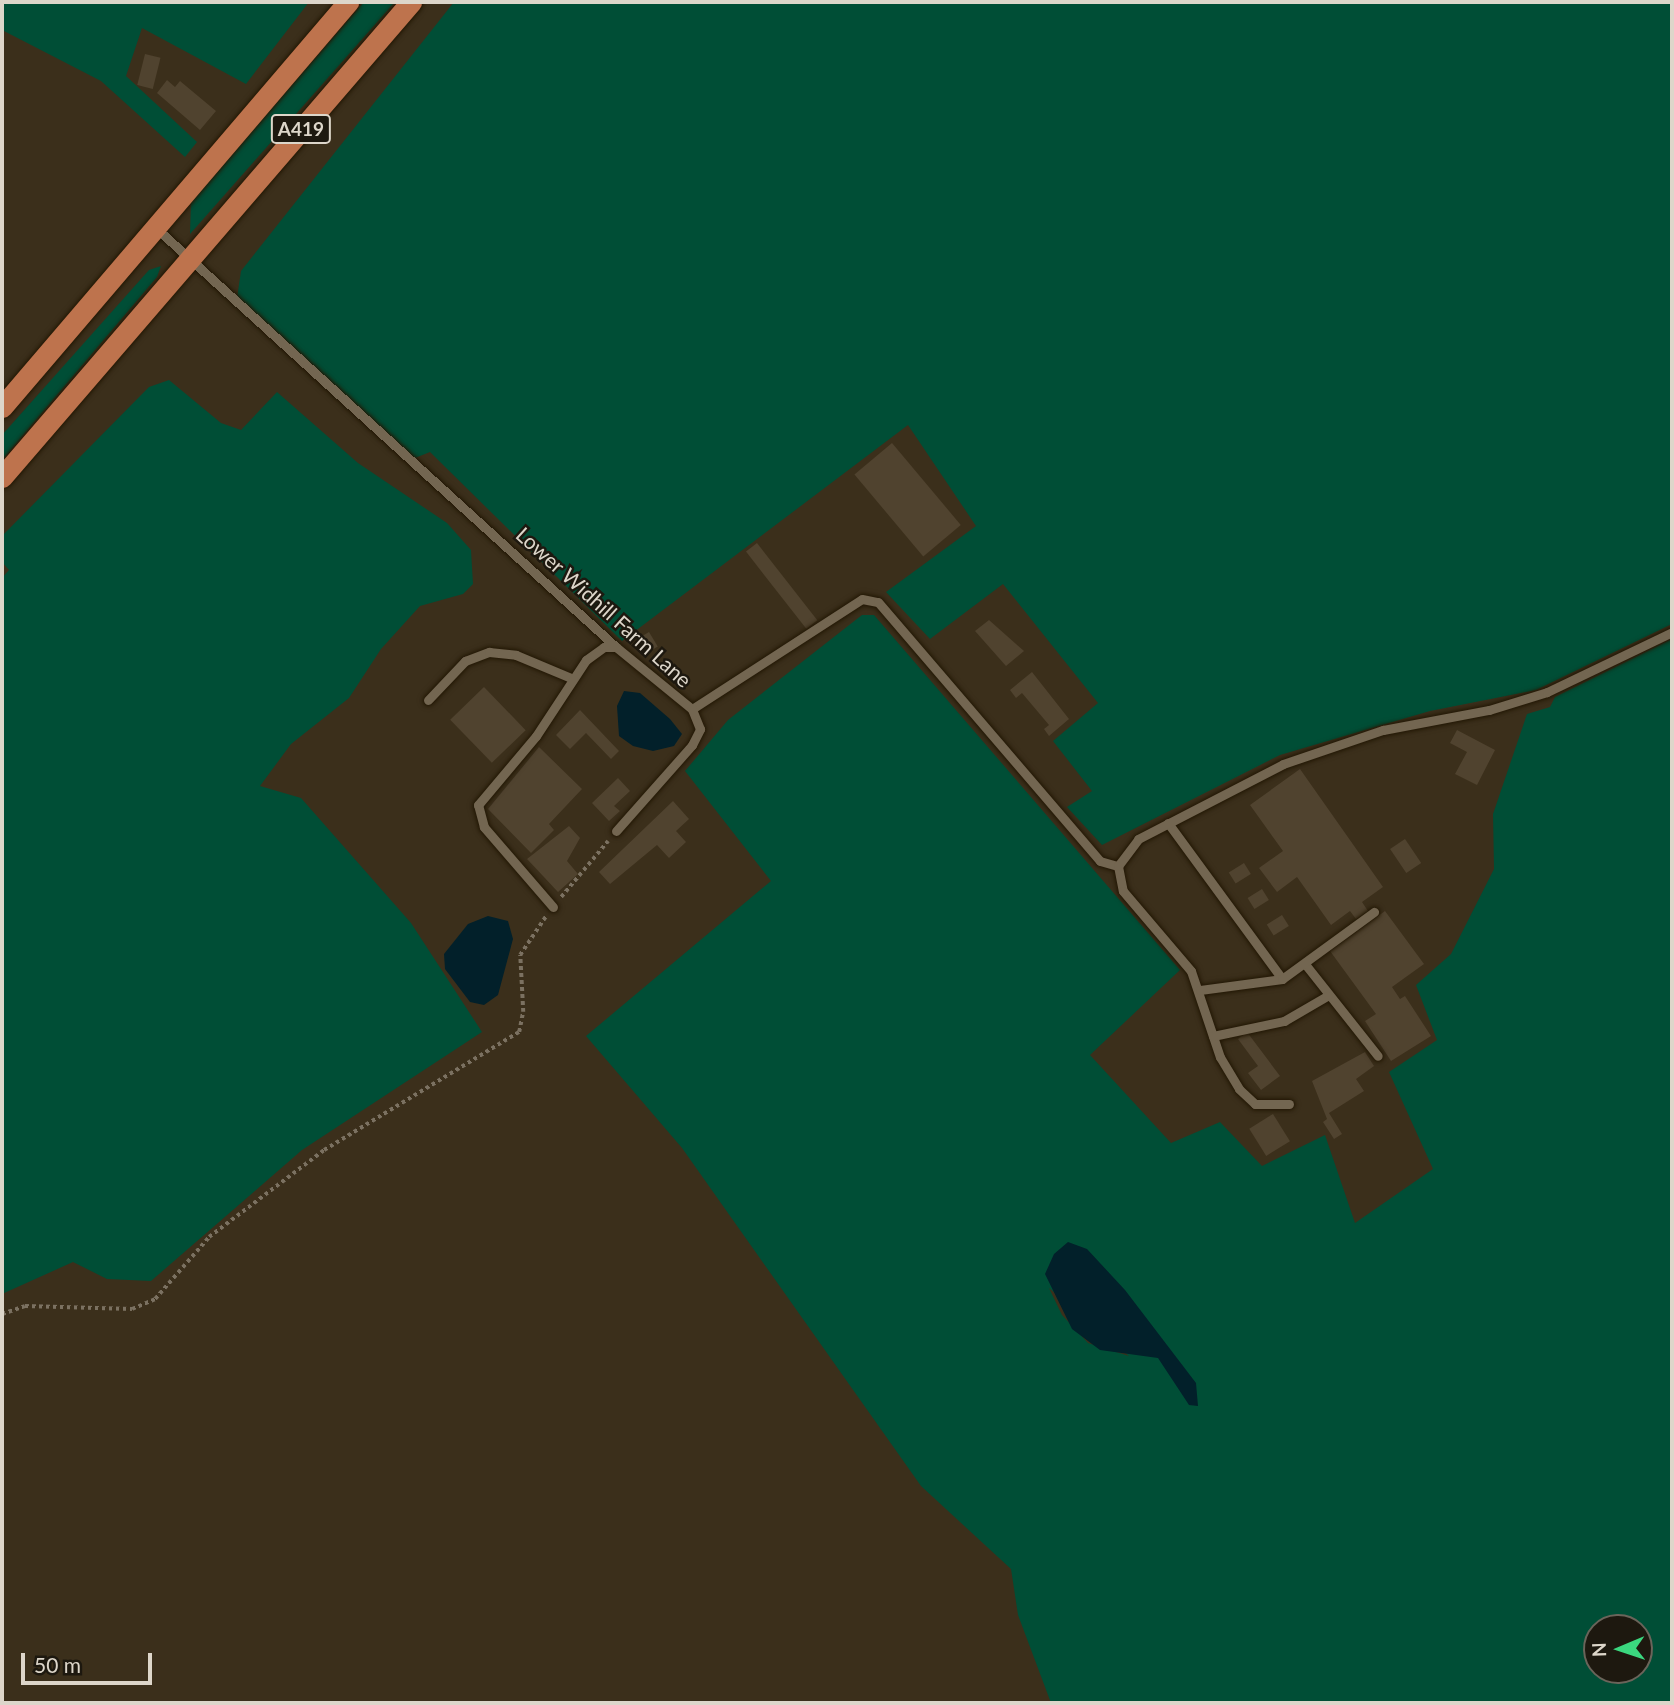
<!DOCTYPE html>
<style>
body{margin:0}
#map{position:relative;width:1674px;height:1705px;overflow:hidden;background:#3b2f1b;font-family:Lato,sans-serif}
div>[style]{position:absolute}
.green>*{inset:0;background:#004e36}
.water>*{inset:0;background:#02202a}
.building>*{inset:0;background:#50432f;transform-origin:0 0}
.path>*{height:3.5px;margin-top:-1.75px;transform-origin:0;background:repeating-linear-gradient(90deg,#7b7161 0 3.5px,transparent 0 7px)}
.roads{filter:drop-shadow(0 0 2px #221704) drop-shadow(0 0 2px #221704)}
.service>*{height:9px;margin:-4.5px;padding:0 4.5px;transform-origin:4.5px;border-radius:4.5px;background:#736651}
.trunk>*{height:21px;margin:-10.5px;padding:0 10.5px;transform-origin:10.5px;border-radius:10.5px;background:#be734d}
span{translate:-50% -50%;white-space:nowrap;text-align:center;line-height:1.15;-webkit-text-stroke:5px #1d180f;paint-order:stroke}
.shield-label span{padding:2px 5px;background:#1d180f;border:2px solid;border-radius:5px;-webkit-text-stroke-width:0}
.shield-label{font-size:19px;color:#ddd6ca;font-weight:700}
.street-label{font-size:21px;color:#ddd6ca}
.frame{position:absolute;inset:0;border:4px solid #ddd6ca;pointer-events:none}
.north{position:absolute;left:1583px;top:1614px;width:70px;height:70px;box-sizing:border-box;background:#1d180f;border:2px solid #6a645a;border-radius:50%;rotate:268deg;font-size:19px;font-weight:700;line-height:28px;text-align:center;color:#ddd6ca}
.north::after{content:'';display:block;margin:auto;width:24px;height:32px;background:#3bd77f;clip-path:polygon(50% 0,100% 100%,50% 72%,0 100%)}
.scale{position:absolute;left:21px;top:1653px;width:131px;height:32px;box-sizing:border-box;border:4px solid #ddd6ca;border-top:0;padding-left:9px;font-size:21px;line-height:24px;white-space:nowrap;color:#ddd6ca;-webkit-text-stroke:5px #1d180f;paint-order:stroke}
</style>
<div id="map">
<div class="green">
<div style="clip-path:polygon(2px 2px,309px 2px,246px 84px,142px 28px,126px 76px,197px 142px,185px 157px,101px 81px,2px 30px)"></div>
<div style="clip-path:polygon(364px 2px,395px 2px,190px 234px,191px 201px)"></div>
<div style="clip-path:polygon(454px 2px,1672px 2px,1672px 624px,1536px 690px,1430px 711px,1280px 755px,1102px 845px,1067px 807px,1092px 791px,1053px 741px,1098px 703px,1003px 584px,930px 639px,886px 592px,976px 526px,908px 425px,622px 641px,430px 452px,415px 458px,237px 298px,241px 271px)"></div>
<div style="clip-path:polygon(161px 266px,157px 277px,2px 460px,2px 435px,149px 270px)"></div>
<div style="clip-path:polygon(169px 380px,221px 423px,241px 430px,277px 392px,358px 463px,447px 523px,471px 550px,473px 584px,463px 594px,420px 606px,381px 649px,349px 698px,291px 744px,260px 786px,301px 798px,411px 923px,482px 1032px,302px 1150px,151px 1281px,107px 1279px,73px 1262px,2px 1294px,2px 578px,9px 570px,2px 562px,2px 536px,149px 387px)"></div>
<div style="clip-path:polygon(evenodd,862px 615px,874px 615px,1180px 970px,1090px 1055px,1171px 1143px,1220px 1122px,1262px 1166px,1325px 1135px,1355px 1223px,1433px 1169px,1389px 1072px,1437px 1040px,1416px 985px,1451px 954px,1494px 869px,1493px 814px,1527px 714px,1550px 707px,1555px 697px,1672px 639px,1672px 1703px,1051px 1703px,1018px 1615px,1011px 1569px,921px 1486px,682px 1148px,586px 1036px,771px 881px,685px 771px,728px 720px,862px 615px,1049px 1288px,1129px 1356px,1088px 1343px,1062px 1315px,1049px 1288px,862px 615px,1597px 1628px,1639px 1628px,1639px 1670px,1597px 1670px,1597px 1628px)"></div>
</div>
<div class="water">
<div style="clip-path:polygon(624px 691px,640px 693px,670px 719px,682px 734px,674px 746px,653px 751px,633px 746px,619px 736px,617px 706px)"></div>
<div style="clip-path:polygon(488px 916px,508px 921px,513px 939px,498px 995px,484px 1005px,470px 1002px,445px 969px,444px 954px,468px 924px)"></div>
<div style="clip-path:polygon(1068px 1242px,1087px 1249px,1125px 1290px,1196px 1383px,1198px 1406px,1189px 1405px,1158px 1358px,1100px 1350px,1072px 1329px,1045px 1274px,1054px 1254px)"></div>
</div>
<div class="building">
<div style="left:145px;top:54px;width:16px;height:32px;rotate:14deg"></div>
<div style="clip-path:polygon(167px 80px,175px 87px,180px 81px,216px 111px,200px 130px,157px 93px)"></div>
<div style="left:892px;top:443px;width:107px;height:49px;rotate:50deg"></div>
<div style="left:757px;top:543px;width:98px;height:14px;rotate:52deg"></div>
<div style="clip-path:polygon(989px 620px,1024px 651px,1006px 666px,975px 631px)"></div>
<div style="left:649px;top:632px;width:17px;height:14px;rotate:59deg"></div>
<div style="clip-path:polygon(1032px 672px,1069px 719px,1049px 736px,1044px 729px,1049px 725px,1022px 693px,1016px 698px,1010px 690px)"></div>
<div style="left:484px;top:687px;width:60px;height:47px;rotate:46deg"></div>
<div style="clip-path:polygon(580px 710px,619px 751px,611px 759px,586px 733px,570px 749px,556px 735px)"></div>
<div style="clip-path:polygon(1457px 730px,1495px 750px,1477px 785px,1455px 774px,1467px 752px,1450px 743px)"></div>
<div style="clip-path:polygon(539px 747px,582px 789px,549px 824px,554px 830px,531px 853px,488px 809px)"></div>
<div style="clip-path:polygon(1300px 769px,1383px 887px,1362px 902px,1368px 911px,1356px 919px,1350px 911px,1331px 925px,1297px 877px,1277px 892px,1259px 868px,1283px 851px,1250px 805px)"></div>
<div style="clip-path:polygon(618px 778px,630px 791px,614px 806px,620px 811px,609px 821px,592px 803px)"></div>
<div style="clip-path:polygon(673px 801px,689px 819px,676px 831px,686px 842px,669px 858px,657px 845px,610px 884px,599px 872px)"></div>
<div style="clip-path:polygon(569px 826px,580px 838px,567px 861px,578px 874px,558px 892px,527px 859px)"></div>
<div style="left:1405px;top:839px;width:29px;height:18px;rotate:56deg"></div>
<div style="left:1244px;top:863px;width:13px;height:18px;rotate:58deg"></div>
<div style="left:1262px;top:889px;width:13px;height:17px;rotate:58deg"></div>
<div style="clip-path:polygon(1385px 911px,1424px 964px,1392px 987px,1400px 999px,1405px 996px,1431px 1036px,1391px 1061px,1365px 1021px,1376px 1014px,1330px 951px)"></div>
<div style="left:1282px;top:915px;width:13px;height:18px;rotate:58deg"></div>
<div style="clip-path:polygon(1247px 1032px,1280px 1076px,1261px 1090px,1248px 1073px,1258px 1066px,1238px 1039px)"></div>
<div style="clip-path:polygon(1365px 1052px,1374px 1066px,1356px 1079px,1364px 1091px,1329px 1113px,1342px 1134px,1334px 1139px,1323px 1122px,1327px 1119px,1312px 1081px)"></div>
<div style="left:1273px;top:1114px;width:32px;height:28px;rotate:58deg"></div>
</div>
<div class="path">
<div style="left:561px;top:897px;width:73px;rotate:-50deg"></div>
<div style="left:2px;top:1314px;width:24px;rotate:-19deg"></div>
<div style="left:25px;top:1306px;width:107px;rotate:1.6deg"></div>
<div style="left:132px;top:1309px;width:25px;rotate:-23deg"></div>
<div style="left:155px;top:1299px;width:82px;rotate:-48.9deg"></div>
<div style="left:209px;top:1237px;width:144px;rotate:-37.1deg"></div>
<div style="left:324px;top:1150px;width:228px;rotate:-31.2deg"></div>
<div style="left:519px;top:1032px;width:20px;rotate:-79deg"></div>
<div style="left:523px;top:1012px;width:57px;rotate:-93deg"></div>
<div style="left:520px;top:955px;width:47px;rotate:-56.3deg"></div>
</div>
<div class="roads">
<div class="service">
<div style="left:156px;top:228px;width:622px;rotate:42.33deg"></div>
<div style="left:616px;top:647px;width:98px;rotate:39.2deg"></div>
<div style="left:428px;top:700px;width:54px;rotate:-46.5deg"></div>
<div style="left:465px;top:661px;width:26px;rotate:-21deg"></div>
<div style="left:489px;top:652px;width:27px;rotate:6deg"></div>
<div style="left:516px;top:655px;width:60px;rotate:22.7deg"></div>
<div style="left:692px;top:709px;width:202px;rotate:-32.9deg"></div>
<div style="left:862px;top:599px;width:16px;rotate:11deg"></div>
<div style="left:878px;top:602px;width:341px;rotate:49.4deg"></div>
<div style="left:1100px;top:861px;width:19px;rotate:16deg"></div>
<div style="left:1118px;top:866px;width:25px;rotate:79deg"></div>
<div style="left:1123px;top:891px;width:105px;rotate:49.6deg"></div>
<div style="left:1191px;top:971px;width:91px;rotate:71.4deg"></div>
<div style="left:1220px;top:1057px;width:37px;rotate:59deg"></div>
<div style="left:1239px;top:1089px;width:22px;rotate:43deg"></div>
<div style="left:1255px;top:1104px;width:34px"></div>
<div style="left:1168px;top:823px;width:193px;rotate:53.8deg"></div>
<div style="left:616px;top:831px;width:115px;rotate:-48.5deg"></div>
<div style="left:692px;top:745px;width:18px;rotate:-63deg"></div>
<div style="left:700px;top:729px;width:22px;rotate:-112deg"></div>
<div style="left:1118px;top:866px;width:34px;rotate:-53deg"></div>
<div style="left:1138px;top:839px;width:163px;rotate:-27.3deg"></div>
<div style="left:1283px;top:764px;width:106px;rotate:-18.8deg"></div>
<div style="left:1383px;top:730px;width:108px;rotate:-10.7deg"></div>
<div style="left:1489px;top:710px;width:61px;rotate:-17.2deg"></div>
<div style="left:1547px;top:692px;width:139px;rotate:-25.6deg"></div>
<div style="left:553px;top:907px;width:106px;rotate:-130.8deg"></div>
<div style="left:484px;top:827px;width:23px;rotate:-105deg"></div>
<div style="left:478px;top:805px;width:90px;rotate:-50deg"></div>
<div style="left:536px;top:736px;width:91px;rotate:-56.7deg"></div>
<div style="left:586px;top:660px;width:22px;rotate:-36deg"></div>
<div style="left:604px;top:647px;width:12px"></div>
<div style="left:1305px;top:964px;width:117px;rotate:51.6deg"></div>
<div style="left:1200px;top:990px;width:83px;rotate:-7.6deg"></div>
<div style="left:1282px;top:979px;width:114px;rotate:-36.1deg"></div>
<div style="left:1213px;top:1036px;width:73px;rotate:-11.9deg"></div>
<div style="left:1284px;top:1021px;width:50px;rotate:-30.2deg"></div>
</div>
<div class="trunk">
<div style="left:2px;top:407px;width:533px;rotate:-49.49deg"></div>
<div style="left:2px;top:477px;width:627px;rotate:-49.27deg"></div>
</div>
</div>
<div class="shield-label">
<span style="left:301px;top:129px">A419</span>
</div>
<div class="street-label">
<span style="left:604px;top:607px;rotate:42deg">Lower Widhill Farm Lane</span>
</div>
<div class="frame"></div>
<div class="north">N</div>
<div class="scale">50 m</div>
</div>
